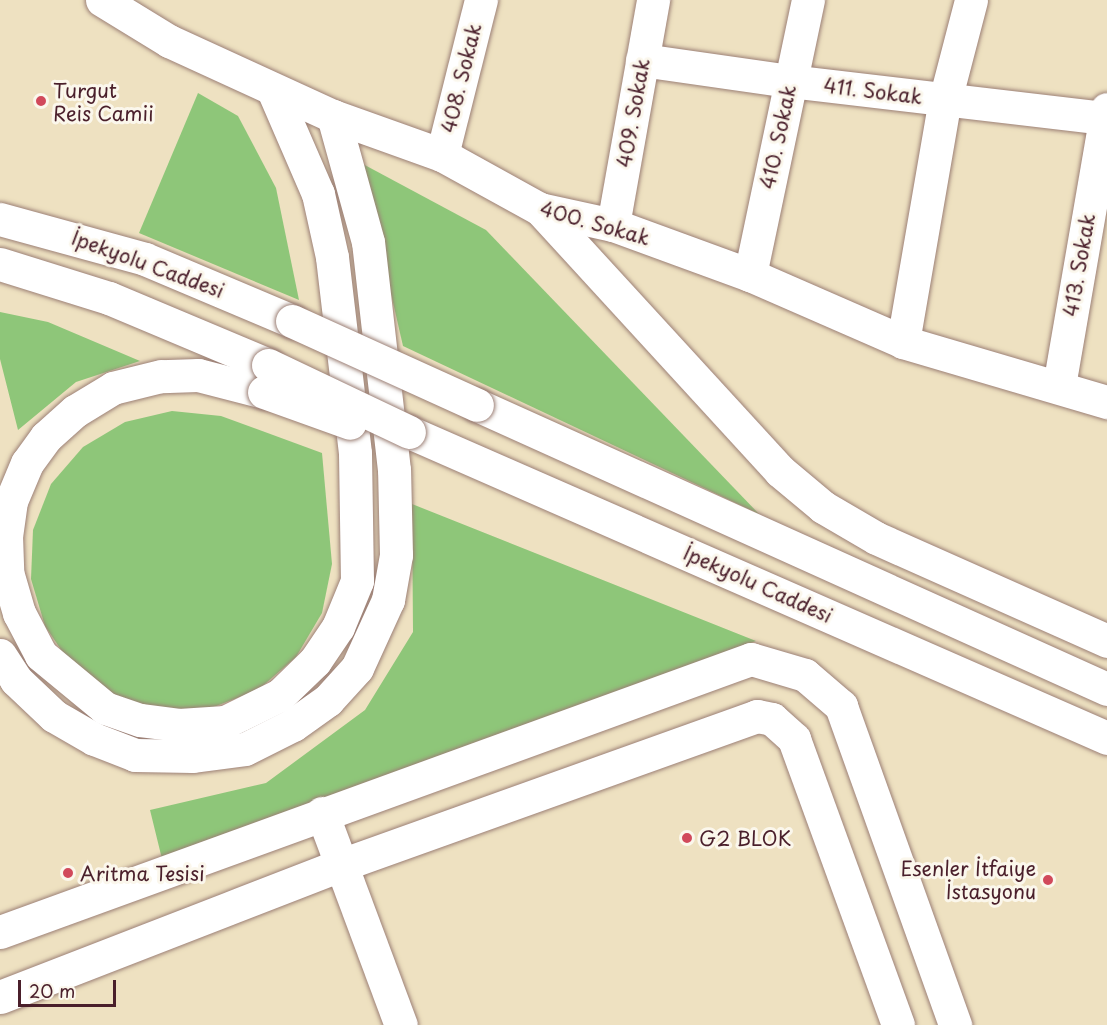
<!DOCTYPE html>
<meta charset="utf-8">
<style>
body{margin:0}
#map{position:relative;width:1107px;height:1025px;overflow:hidden;background:#eee1c1;font-family:"Playpen Sans",sans-serif}
div>[style]{position:absolute}
.green>*{inset:0;background:#8ec679}
.roads{filter:drop-shadow(0 0 2px #9c8076) drop-shadow(0 0 2px #9c8076)}
.minor>*{height:33px;margin:-16.5px;padding:0 16.5px;transform-origin:16.5px;border-radius:16.5px;background:#fff}
.highway>*{height:33px;margin:-16.5px;padding:0 16.5px;transform-origin:16.5px;border-radius:16.5px;background:#fff}
.bridges{filter:drop-shadow(0 0 2px #9c8076) drop-shadow(0 0 2px #9c8076)}
.highway-bridge>*{height:33px;margin:-16.5px;padding:0 16.5px;transform-origin:16.5px;border-radius:16.5px;background:#fff}
.dots>*{width:16px;height:16px;translate:-50% -50%;box-sizing:border-box;border:3px solid #fbf7ec;border-radius:50%}
span{translate:-50% -50%;white-space:nowrap;text-align:center;line-height:1.15;-webkit-text-stroke:6px #fbf7ec;paint-order:stroke}
.street-label{font-size:20px;color:#4a1f2b}
.poi-label{font-size:20px;color:#4a1f2b}
.left{translate:0 -50%;text-align:left}
.right{translate:-100% -50%;text-align:right}
.scale{position:absolute;left:18px;top:980px;width:98px;height:27px;box-sizing:border-box;border:3px solid #4a1f2b;border-top:0;padding-left:8px;font-size:18px;line-height:21px;white-space:nowrap;color:#4a1f2b;-webkit-text-stroke:4px #fbf7ec;paint-order:stroke}
</style>
<div id="map">
<div class="green">
<div style="clip-path:polygon(198px 93px,238px 116px,276px 188px,299px 300px,139px 233px)"></div>
<div style="clip-path:polygon(361px 163px,486px 230px,759px 514px,403px 346px)"></div>
<div style="clip-path:polygon(0 312px,48px 322px,140px 361px,76px 382px,18px 430px,0 359px)"></div>
<div style="clip-path:polygon(172px 411px,221px 416px,322px 453px,332px 564px,322px 613px,296px 657px,258px 690px,211px 708px,161px 710px,113px 696px,72px 666px,45px 626px,31px 579px,33px 530px,51px 484px,83px 447px,125px 422px)"></div>
<div style="clip-path:polygon(412px 504px,756px 641px,162px 859px,150px 810px,266px 783px,365px 710px,413px 632px)"></div>
</div>
<div class="roads">
<div class="minor">
<div style="left:102px;top:0;width:79px;rotate:31.5deg"></div>
<div style="left:169px;top:41px;width:180px;rotate:24.6deg"></div>
<div style="left:333px;top:116px;width:116px;rotate:19.7deg"></div>
<div style="left:442px;top:155px;width:112px;rotate:28.9deg"></div>
<div style="left:540px;top:209px;width:75px;rotate:12.4deg"></div>
<div style="left:613px;top:225px;width:146px;rotate:20.1deg"></div>
<div style="left:750px;top:275px;width:167px;rotate:23.6deg"></div>
<div style="left:903px;top:342px;width:213px;rotate:16.4deg"></div>
<div style="left:642px;top:60px;width:149px;rotate:8.1deg"></div>
<div style="left:790px;top:81px;width:316px;rotate:6.7deg"></div>
<div style="left:442px;top:155px;width:160px;rotate:-75.9deg"></div>
<div style="left:613px;top:225px;width:229px;rotate:-79.9deg"></div>
<div style="left:750px;top:275px;width:281px;rotate:-78.1deg"></div>
<div style="left:903px;top:342px;width:246px;rotate:-80.2deg"></div>
<div style="left:945px;top:100px;width:103px;rotate:-75.4deg"></div>
<div style="left:1059px;top:386px;width:281px;rotate:-80.2deg"></div>
<div style="left:322px;top:813px;width:226px;rotate:69.6deg"></div>
<div style="left:0;top:932px;width:799px;rotate:-19.98deg"></div>
<div style="left:751px;top:659px;width:56px;rotate:16.5deg"></div>
<div style="left:805px;top:675px;width:48px;rotate:40.7deg"></div>
<div style="left:841px;top:706px;width:339px;rotate:70.3deg"></div>
<div style="left:0;top:997px;width:366px;rotate:-21.2deg"></div>
<div style="left:341px;top:865px;width:442px;rotate:-19.7deg"></div>
<div style="left:757px;top:716px;width:15px;rotate:11deg"></div>
<div style="left:772px;top:719px;width:30px;rotate:42deg"></div>
<div style="left:794px;top:739px;width:304px;rotate:70deg"></div>
</div>
<div class="highway">
<div style="left:540px;top:209px;width:355px;rotate:47.5deg"></div>
<div style="left:780px;top:471px;width:56px;rotate:39.9deg"></div>
<div style="left:823px;top:507px;width:61px;rotate:30.3deg"></div>
<div style="left:876px;top:538px;width:253px;rotate:24deg"></div>
<div style="left:0;top:219px;width:150px;rotate:15.4deg"></div>
<div style="left:145px;top:259px;width:160px;rotate:22.9deg"></div>
<div style="left:0;top:264px;width:114px;rotate:17.3deg"></div>
<div style="left:109px;top:298px;width:173px;rotate:22.8deg"></div>
<div style="left:264px;top:392px;width:68px;rotate:-165.6deg"></div>
<div style="left:198px;top:375px;width:37px;rotate:178deg"></div>
<div style="left:161px;top:376px;width:49px;rotate:166deg"></div>
<div style="left:113px;top:388px;width:44px;rotate:148.8deg"></div>
<div style="left:75px;top:411px;width:39px;rotate:138deg"></div>
<div style="left:46px;top:437px;width:32px;rotate:126deg"></div>
<div style="left:27px;top:463px;width:41px;rotate:112.8deg"></div>
<div style="left:11px;top:501px;width:34px;rotate:98deg"></div>
<div style="left:6px;top:535px;width:37px;rotate:88deg"></div>
<div style="left:7px;top:572px;width:43px;rotate:73.7deg"></div>
<div style="left:19px;top:613px;width:47px;rotate:62.4deg"></div>
<div style="left:41px;top:655px;width:83px;rotate:39.6deg"></div>
<div style="left:105px;top:708px;width:37px;rotate:19deg"></div>
<div style="left:140px;top:720px;width:39px;rotate:7deg"></div>
<div style="left:179px;top:725px;width:46px;rotate:-3.7deg"></div>
<div style="left:225px;top:722px;width:61px;rotate:-26.1deg"></div>
<div style="left:280px;top:695px;width:49px;rotate:-44.2deg"></div>
<div style="left:315px;top:661px;width:41px;rotate:-55.9deg"></div>
<div style="left:338px;top:627px;width:50px;rotate:-67.6deg"></div>
<div style="left:357px;top:581px;width:128px;rotate:-90.9deg"></div>
<div style="left:355px;top:453px;width:197px;rotate:-96.7deg"></div>
<div style="left:332px;top:257px;width:65px;rotate:-102.5deg"></div>
<div style="left:318px;top:194px;width:113px;rotate:-113.4deg"></div>
<div style="left:477px;top:405px;width:691px;rotate:24.27deg"></div>
<div style="left:409px;top:432px;width:762px;rotate:23.67deg"></div>
<div style="left:0;top:655px;width:30px;rotate:57deg"></div>
<div style="left:16px;top:680px;width:52px;rotate:43.5deg"></div>
<div style="left:54px;top:716px;width:46px;rotate:29.9deg"></div>
<div style="left:94px;top:739px;width:44px;rotate:21.3deg"></div>
<div style="left:135px;top:755px;width:58px;rotate:1deg"></div>
<div style="left:193px;top:756px;width:52px;rotate:-7.7deg"></div>
<div style="left:245px;top:749px;width:54px;rotate:-26.6deg"></div>
<div style="left:293px;top:725px;width:43px;rotate:-35.5deg"></div>
<div style="left:328px;top:700px;width:43px;rotate:-47.8deg"></div>
<div style="left:357px;top:668px;width:75px;rotate:-65.5deg"></div>
<div style="left:388px;top:600px;width:46px;rotate:-79.9deg"></div>
<div style="left:396px;top:555px;width:85px;rotate:-91.3deg"></div>
<div style="left:394px;top:470px;width:229px;rotate:-96.5deg"></div>
<div style="left:368px;top:242px;width:131px;rotate:-105.5deg"></div>
</div>
</div>
<div class="bridges">
<div class="highway-bridge">
<div style="left:292px;top:321px;width:203px;rotate:24.4deg"></div>
<div style="left:268px;top:365px;width:156px;rotate:25.4deg"></div>
<div style="left:264px;top:392px;width:91px;rotate:19.8deg"></div>
</div>
</div>
<div class="dots">
<div style="left:41px;top:101px;background:#d1495b"></div>
<div style="left:687px;top:838px;background:#d1495b"></div>
<div style="left:68px;top:873px;background:#d1495b"></div>
<div style="left:1048px;top:880px;background:#d1495b"></div>
</div>
<div class="street-label">
<span style="left:461px;top:78px;rotate:-76deg">408. Sokak</span>
<span style="left:873px;top:91px;rotate:7deg">411. Sokak</span>
<span style="left:633px;top:113px;rotate:-80deg">409. Sokak</span>
<span style="left:778px;top:137px;rotate:-78deg">410. Sokak</span>
<span style="left:595px;top:223px;rotate:16deg">400. Sokak</span>
<span style="left:148px;top:264px;rotate:20deg">İpekyolu Caddesi</span>
<span style="left:1079px;top:265px;rotate:-80deg">413. Sokak</span>
<span style="left:758px;top:584px;rotate:24deg">İpekyolu Caddesi</span>
</div>
<div class="poi-label">
<span class="left" style="left:53px;top:102px">Turgut<br>Reis Camii</span>
<span class="left" style="left:699px;top:838px">G2 BLOK</span>
<span class="right" style="left:1036px;top:880px">Esenler İtfaiye<br>İstasyonu</span>
<span class="left" style="left:80px;top:873px">Aritma Tesisi</span>
</div>
<div class="scale">20 m</div>
</div>
